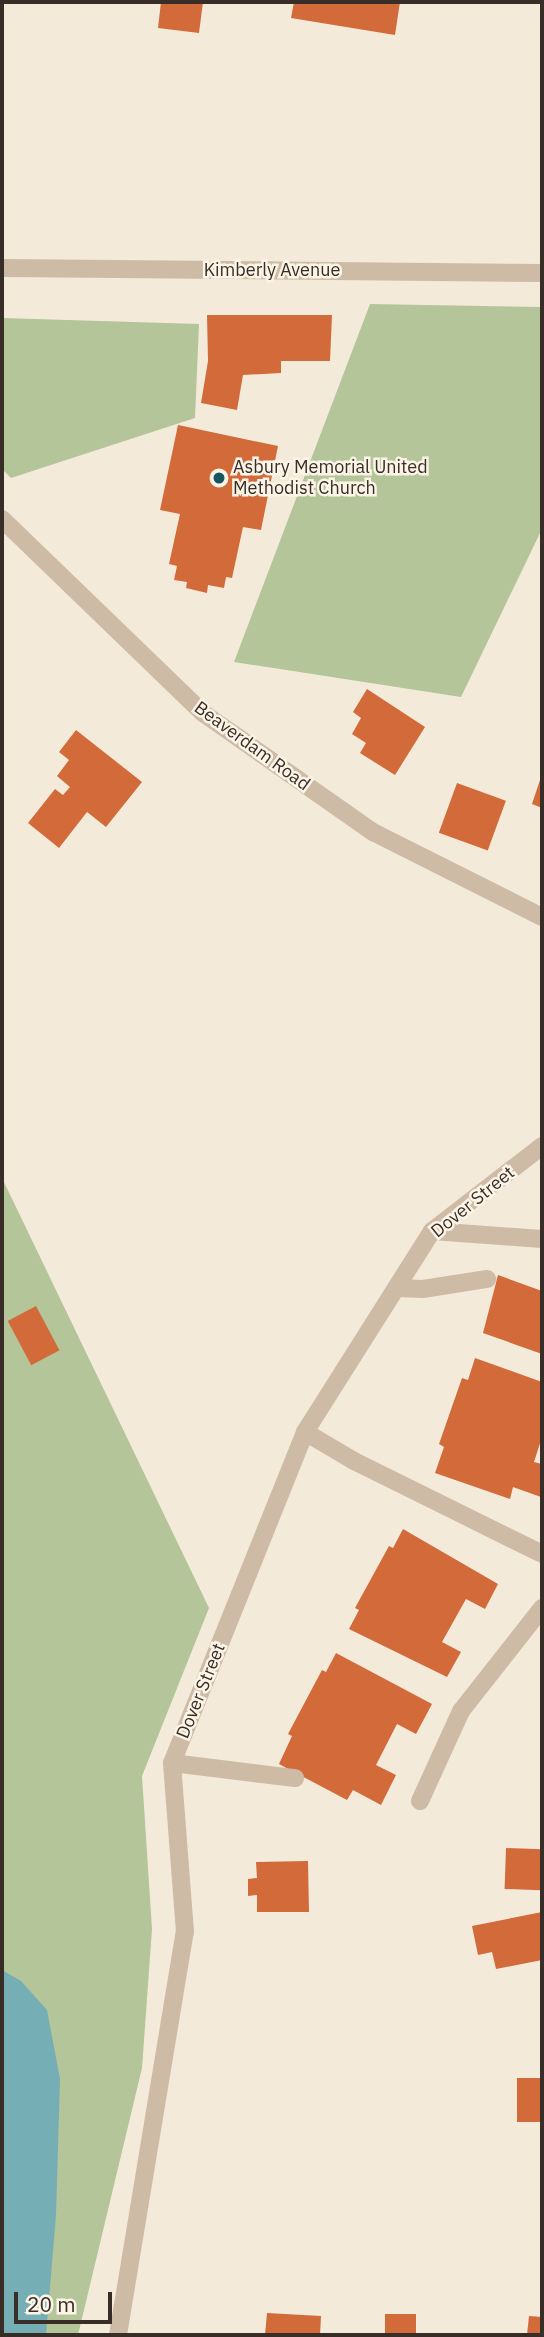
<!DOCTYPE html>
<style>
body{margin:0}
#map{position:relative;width:544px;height:2337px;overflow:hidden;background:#f4eada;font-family:"IBM Plex Sans",sans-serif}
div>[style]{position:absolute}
.green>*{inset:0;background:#b3c599}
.water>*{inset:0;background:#76aeb5}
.building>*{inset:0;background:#d36a3a;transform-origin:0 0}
.minor>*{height:18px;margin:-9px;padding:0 9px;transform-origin:9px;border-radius:9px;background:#cebba5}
.dots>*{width:19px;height:19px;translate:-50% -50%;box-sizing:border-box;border:4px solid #fbf4e7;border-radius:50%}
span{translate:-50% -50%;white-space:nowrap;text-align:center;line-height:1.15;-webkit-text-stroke:5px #fbf4e7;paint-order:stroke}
.street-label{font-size:18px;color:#392e27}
.poi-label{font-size:18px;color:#392e27}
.left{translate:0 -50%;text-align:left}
.frame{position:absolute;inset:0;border:4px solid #392e27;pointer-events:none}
.scale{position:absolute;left:14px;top:2292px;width:98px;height:32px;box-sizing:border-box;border:4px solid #392e27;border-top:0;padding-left:9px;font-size:21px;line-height:24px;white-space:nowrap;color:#392e27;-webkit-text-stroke:5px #fbf4e7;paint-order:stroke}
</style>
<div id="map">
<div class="green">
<div style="clip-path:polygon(370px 304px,542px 307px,542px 529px,461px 697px,234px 662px)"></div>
<div style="clip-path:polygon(2px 318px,199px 324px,195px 418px,11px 478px,2px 469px)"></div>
<div style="clip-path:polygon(2px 1178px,209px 1608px,142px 1776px,152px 1929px,142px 2068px,78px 2335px,2px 2335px)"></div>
</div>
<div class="water">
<div style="clip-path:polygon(2px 1970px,21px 1981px,47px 2010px,60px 2079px,56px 2215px,46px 2335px,2px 2335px)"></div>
</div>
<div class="building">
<div style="clip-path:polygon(161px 2px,203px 2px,199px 33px,158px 28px)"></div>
<div style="clip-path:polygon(294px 2px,400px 2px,395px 35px,291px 18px)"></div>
<div style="clip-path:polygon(207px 315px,332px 315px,330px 361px,281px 361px,281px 373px,243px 375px,237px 410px,201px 403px,208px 361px)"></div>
<div style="clip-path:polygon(178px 425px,278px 446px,261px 530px,243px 527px,232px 578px,226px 577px,224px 588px,208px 585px,207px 593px,186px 588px,187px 582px,174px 580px,177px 566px,169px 564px,180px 514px,160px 510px)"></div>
<div style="clip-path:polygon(367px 689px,425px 727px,395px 775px,360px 753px,366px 743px,352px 734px,361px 718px,353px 712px)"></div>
<div style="clip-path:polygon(76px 730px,142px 782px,106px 827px,87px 812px,59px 848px,28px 823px,55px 789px,63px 795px,70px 787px,57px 776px,69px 760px,59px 752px)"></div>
<div style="clip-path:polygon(540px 780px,542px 781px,542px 808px,532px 804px)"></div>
<div style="left:457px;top:783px;width:52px;height:53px;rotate:20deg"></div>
<div style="clip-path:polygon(498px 1275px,542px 1291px,542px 1354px,483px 1333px)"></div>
<div style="left:36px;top:1306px;width:50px;height:32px;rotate:62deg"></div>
<div style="clip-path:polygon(475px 1358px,542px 1382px,542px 1437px,534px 1462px,542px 1464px,541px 1497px,513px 1487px,510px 1499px,435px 1473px,444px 1447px,439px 1444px,462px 1378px,468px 1380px)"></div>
<div style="clip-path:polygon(403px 1529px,498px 1584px,485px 1609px,466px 1599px,442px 1642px,461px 1652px,447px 1677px,349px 1629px,359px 1610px,355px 1608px,389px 1546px,393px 1548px)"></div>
<div style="clip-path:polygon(336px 1653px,432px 1704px,416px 1734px,397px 1724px,376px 1765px,396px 1775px,381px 1805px,353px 1790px,347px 1800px,279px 1764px,292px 1736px,288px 1734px,322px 1670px,326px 1672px)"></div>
<div style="left:506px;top:1848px;width:36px;height:41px;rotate:2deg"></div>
<div style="clip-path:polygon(308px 1861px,309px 1912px,257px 1912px,257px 1895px,248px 1896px,248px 1879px,257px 1878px,256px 1862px)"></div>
<div style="clip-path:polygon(542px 1912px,542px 1960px,496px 1969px,492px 1952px,478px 1955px,472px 1926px)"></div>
<div style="left:542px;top:2078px;width:44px;height:25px;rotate:90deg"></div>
<div style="clip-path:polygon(267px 2313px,321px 2316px,320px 2335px,265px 2335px)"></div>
<div style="left:385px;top:2314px;width:31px;height:21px"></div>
<div style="clip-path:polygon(529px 2316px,542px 2317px,542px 2335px,527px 2335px)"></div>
</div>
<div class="minor">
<div style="left:2px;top:268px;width:540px;rotate:0.53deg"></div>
<div style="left:2px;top:519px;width:279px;rotate:44deg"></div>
<div style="left:203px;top:713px;width:208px;rotate:35deg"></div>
<div style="left:373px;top:832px;width:189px;rotate:26.7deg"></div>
<div style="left:432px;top:1231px;width:110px;rotate:4.2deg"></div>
<div style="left:396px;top:1288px;width:27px;rotate:2deg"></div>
<div style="left:423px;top:1289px;width:65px;rotate:-8.9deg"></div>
<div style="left:305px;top:1432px;width:57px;rotate:30.6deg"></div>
<div style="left:354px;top:1461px;width:210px;rotate:26.3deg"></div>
<div style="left:172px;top:1763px;width:124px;rotate:7deg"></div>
<div style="left:420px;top:1801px;width:99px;rotate:-65.5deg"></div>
<div style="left:461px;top:1711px;width:131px;rotate:-51.8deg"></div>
<div style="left:118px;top:2335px;width:409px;rotate:-80.6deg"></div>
<div style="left:185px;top:1932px;width:169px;rotate:-94.4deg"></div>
<div style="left:172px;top:1763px;width:357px;rotate:-68.1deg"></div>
<div style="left:305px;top:1432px;width:238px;rotate:-57.7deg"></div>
<div style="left:432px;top:1231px;width:139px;rotate:-37.7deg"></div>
</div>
<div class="dots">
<div style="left:219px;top:478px;background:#18565f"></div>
</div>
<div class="street-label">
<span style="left:272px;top:270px">Kimberly Avenue</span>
<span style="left:252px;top:746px;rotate:36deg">Beaverdam Road</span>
<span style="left:473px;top:1202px;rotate:-39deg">Dover Street</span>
<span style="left:201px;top:1691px;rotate:-68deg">Dover Street</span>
</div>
<div class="poi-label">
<span class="left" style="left:233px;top:478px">Asbury Memorial United<br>Methodist Church</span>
</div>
<div class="frame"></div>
<div class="scale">20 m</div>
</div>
